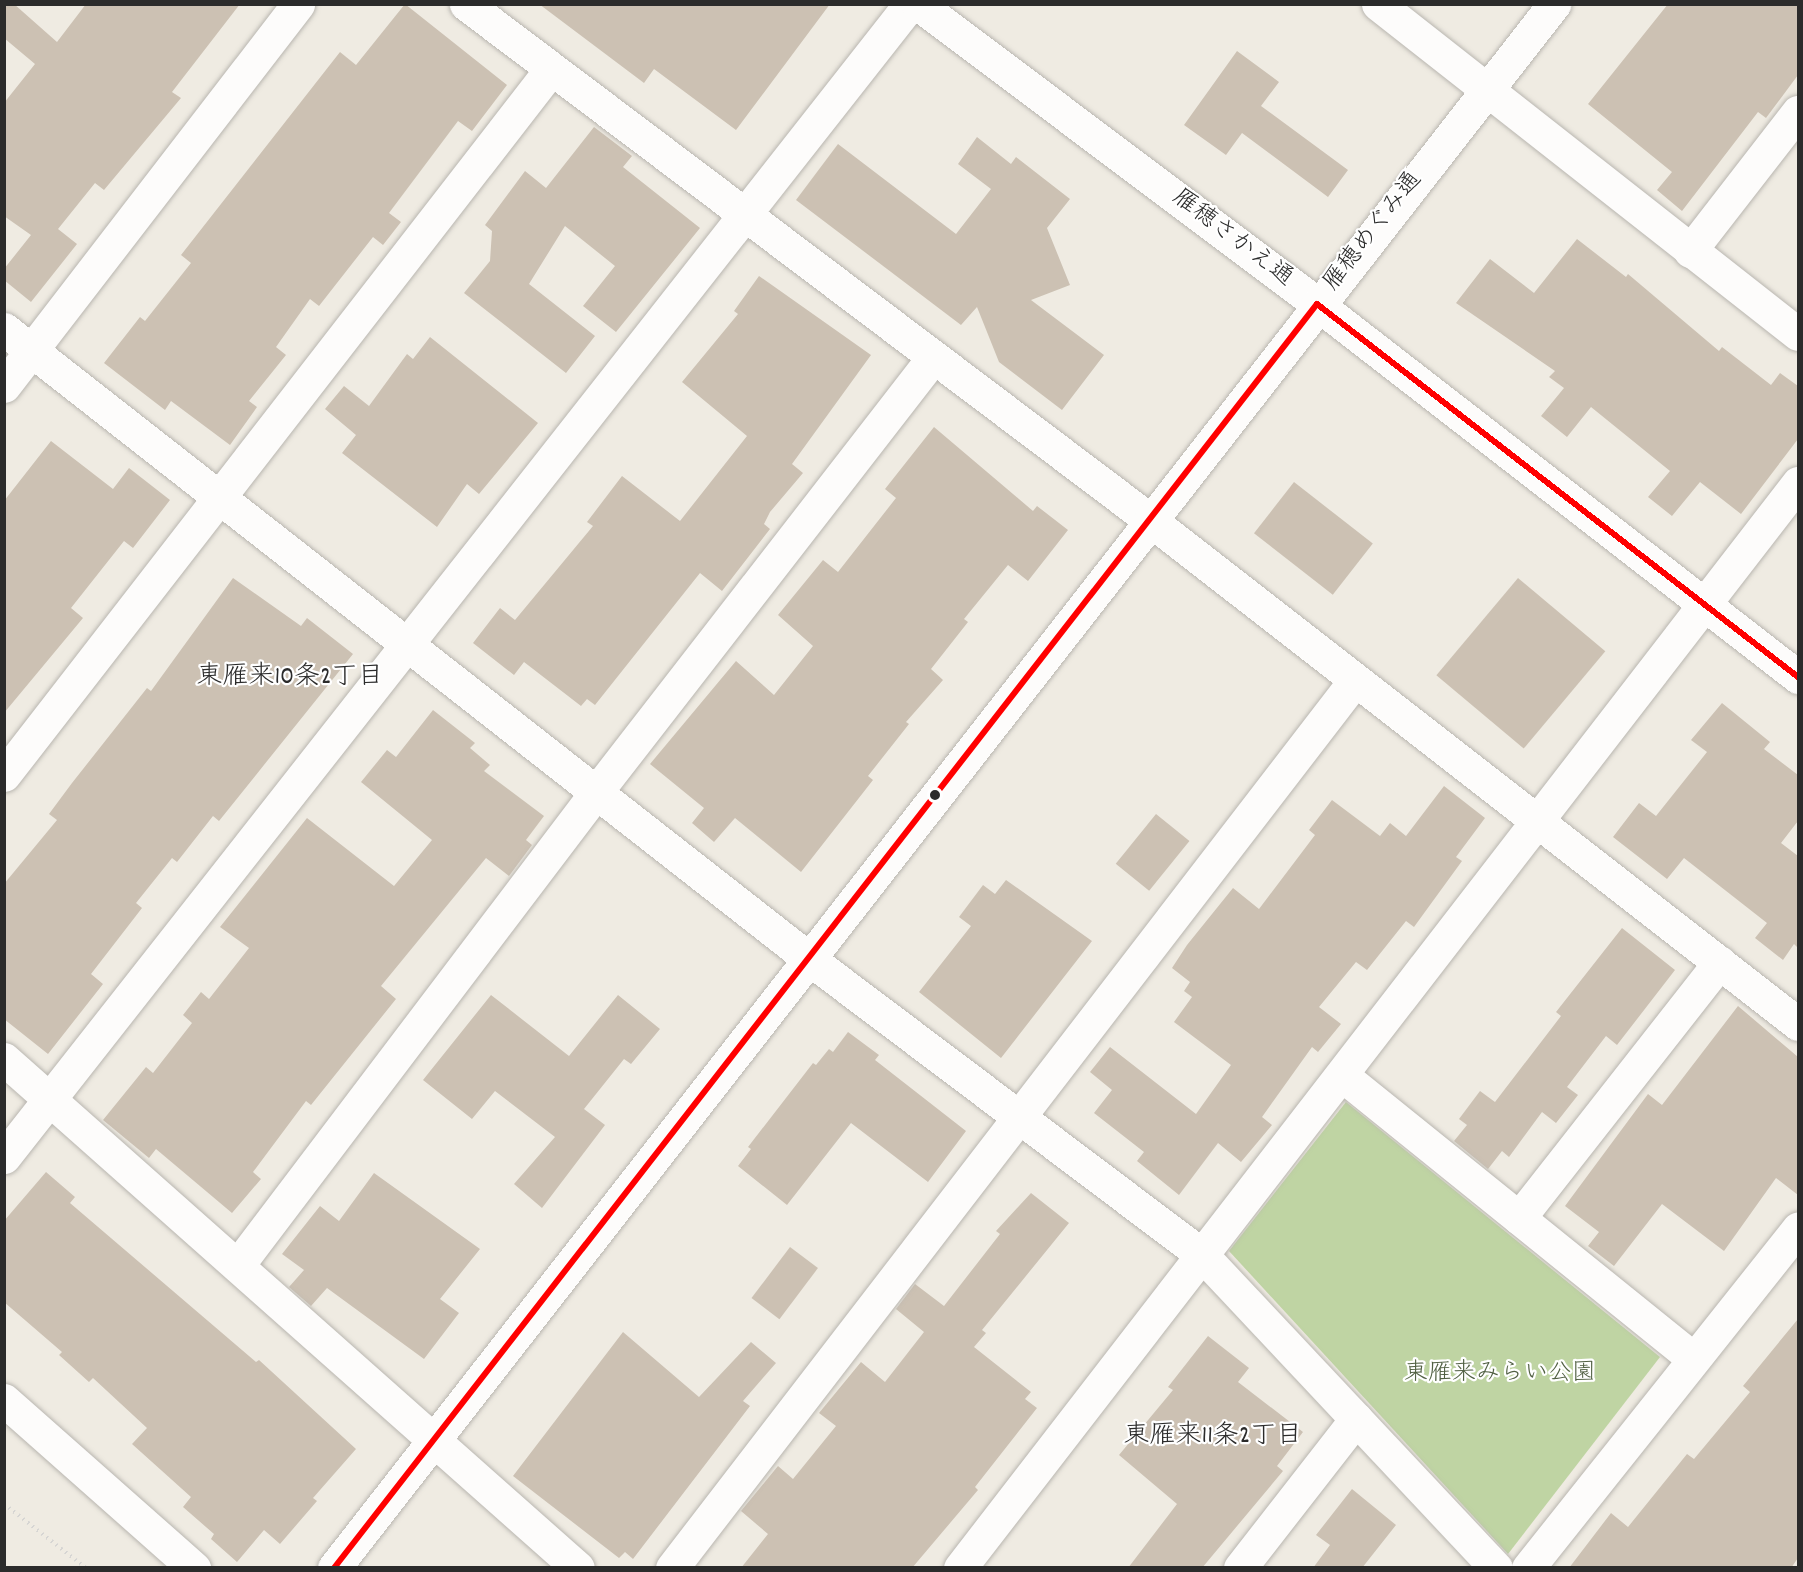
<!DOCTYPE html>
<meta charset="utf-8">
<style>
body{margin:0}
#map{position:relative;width:1803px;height:1572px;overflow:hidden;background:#efebe2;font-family:Dekko,"Klee One",sans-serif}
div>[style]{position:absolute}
.green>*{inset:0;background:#bfd4a3}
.building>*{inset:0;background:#ccc1b3;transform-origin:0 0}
.path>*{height:4px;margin-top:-2px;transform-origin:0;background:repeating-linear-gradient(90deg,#d6d5d3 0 1.5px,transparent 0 6px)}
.roads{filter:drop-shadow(0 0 2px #b9b6b0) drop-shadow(0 0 2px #b9b6b0)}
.street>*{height:33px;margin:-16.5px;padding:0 16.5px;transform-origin:16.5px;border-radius:16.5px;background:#fdfcfb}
.secondary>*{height:33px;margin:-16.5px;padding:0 16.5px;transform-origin:16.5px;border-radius:16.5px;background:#fdfcfb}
.bus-1>*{height:6px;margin:-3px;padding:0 3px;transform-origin:3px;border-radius:3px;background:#f00}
.dots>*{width:16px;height:16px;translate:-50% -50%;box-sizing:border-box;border:3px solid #fff;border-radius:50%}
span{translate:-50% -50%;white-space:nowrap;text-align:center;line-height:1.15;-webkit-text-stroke:4.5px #fff;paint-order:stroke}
.street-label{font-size:24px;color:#2b2b2b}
.park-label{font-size:24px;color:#516043}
.neighbourhood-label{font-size:26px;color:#2b2b2b}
.frame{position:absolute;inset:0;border:6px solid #2b2b2b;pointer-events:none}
</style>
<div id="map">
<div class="green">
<div style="clip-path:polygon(1346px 1102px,1660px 1357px,1508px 1554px,1229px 1251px)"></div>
</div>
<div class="building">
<div style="clip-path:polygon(4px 4px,14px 4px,57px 42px,86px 4px,240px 4px,172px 92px,181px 98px,104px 190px,95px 183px,58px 229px,77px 244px,31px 302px,4px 280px,4px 269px,31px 235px,4px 216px,4px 103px,35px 64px,4px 38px)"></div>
<div style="clip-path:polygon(405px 4px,507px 85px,472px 131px,458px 121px,389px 213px,401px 222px,383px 245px,373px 237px,319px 306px,310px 299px,276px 347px,286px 355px,249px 401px,257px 407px,230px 445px,171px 401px,165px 410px,104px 363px,140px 317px,145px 321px,191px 263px,181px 255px,340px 52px,356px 65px)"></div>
<div style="clip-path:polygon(539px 4px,830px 4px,736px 130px,654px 69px,644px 83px)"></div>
<div style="clip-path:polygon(1668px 4px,1798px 4px,1798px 75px,1766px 118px,1758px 112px,1682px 211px,1657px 190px,1672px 172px,1588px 104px)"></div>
<div style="clip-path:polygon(1237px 51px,1279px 82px,1261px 106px,1348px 170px,1328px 197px,1242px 133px,1226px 155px,1184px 125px)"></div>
<div style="clip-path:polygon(594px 127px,632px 156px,623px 167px,700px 228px,616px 332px,583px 306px,615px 266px,565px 226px,529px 284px,595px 336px,566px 373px,464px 293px,490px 261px,492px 231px,485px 225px,525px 171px,546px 188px)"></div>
<div style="clip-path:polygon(977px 137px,1011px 164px,1016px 157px,1070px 199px,1047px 228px,1070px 285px,1031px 300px,1104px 355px,1062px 410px,999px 362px,977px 307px,961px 325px,796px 200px,838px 144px,956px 234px,991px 189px,958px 164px)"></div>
<div style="clip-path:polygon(1577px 239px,1626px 277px,1628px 274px,1719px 351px,1722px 347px,1771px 385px,1780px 373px,1798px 386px,1798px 439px,1741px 514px,1700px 482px,1672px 516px,1648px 497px,1670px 471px,1591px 407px,1567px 437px,1541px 416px,1564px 388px,1549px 377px,1555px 371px,1456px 303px,1490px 259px,1534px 293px)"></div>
<div style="clip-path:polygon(759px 276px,871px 355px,792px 464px,803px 473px,770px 512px,764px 524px,770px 529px,722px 591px,700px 573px,595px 705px,587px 699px,581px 706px,524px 662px,514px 675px,473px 643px,500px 608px,515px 620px,593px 526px,587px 522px,622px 476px,680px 521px,747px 436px,682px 382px,738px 314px,734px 311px)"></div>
<div style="clip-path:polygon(430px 337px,538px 423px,479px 494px,467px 484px,437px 527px,342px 453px,356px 435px,325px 409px,344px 386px,369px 406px,407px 354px,413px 359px)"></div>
<div style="clip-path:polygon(934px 427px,1033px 511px,1037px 506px,1068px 530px,1028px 581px,1008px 565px,964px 619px,968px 622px,931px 669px,943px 680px,906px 722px,909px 724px,868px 776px,873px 780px,801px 872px,735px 818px,714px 842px,692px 823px,704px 808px,650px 764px,736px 661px,774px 695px,813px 646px,778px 615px,823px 560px,838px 572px,896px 498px,885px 489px)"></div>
<div style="clip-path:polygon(51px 441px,113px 489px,129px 468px,170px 500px,133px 548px,124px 541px,71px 608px,83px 618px,4px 713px,4px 501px)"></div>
<div style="left:1294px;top:482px;width:100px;height:65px;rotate:38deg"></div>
<div style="clip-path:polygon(233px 578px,301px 626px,307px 618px,353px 654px,219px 821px,213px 816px,177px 862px,172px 858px,136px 903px,142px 908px,91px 974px,103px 984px,48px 1054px,4px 1019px,4px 884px,57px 820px,49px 814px,72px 783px,147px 688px,151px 691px)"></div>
<div style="left:1518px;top:578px;width:114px;height:127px;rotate:40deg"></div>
<div style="clip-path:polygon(1722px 703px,1770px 742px,1764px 749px,1798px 775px,1798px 821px,1781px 843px,1798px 856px,1798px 948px,1794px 944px,1783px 960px,1755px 938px,1767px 923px,1684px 858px,1667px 879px,1613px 837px,1639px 803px,1656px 816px,1707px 752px,1691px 740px)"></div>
<div style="clip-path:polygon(433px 710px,475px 743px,470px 748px,490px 765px,484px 771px,544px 816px,526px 840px,532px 845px,509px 876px,486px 858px,381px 986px,396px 999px,311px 1105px,306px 1101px,253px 1172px,261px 1179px,232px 1213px,156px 1149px,149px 1158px,103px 1120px,146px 1067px,153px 1073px,192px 1023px,183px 1015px,201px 992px,209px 999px,249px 948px,220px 927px,307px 818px,394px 886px,432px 840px,361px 782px,387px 750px,396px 757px)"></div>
<div style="clip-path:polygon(1444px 786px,1485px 818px,1456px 857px,1462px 861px,1414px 927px,1406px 921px,1367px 970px,1356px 962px,1319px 1007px,1341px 1024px,1318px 1052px,1312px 1047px,1262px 1117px,1272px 1125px,1241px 1162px,1218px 1143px,1179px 1195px,1137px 1161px,1144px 1152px,1094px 1113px,1112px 1090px,1090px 1072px,1110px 1047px,1196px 1114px,1231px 1065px,1174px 1022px,1192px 997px,1184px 991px,1190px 982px,1172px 968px,1187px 945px,1233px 888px,1259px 909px,1315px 835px,1309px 830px,1332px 800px,1380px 836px,1390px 823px,1406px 836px)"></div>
<div style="left:1156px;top:814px;width:43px;height:64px;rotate:39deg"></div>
<div style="clip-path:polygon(1006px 880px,1092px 941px,1001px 1058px,919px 992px,971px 926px,959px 917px,983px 885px,995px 894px)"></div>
<div style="clip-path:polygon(1622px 928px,1675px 970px,1617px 1045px,1606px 1036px,1567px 1087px,1578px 1095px,1556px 1123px,1542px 1112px,1509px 1157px,1502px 1151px,1488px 1169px,1454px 1141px,1467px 1125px,1459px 1119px,1480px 1091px,1495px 1102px,1561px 1016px,1556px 1012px)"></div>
<div style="clip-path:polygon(491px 995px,569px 1056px,618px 995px,660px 1029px,631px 1064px,624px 1059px,584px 1109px,605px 1125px,542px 1208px,514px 1184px,555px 1137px,495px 1091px,472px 1119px,423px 1080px)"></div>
<div style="clip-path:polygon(1738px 1006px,1798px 1057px,1798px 1195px,1776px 1178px,1724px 1251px,1662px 1204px,1614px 1266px,1588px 1246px,1599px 1232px,1565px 1206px,1648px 1094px,1662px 1105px)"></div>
<div style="clip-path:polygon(848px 1032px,879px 1055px,875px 1060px,966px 1131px,928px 1182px,851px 1123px,787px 1205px,738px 1166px,751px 1149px,748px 1147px,813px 1063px,816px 1065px,829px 1049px,833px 1052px)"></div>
<div style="clip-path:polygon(46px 1172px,75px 1197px,70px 1203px,256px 1362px,259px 1360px,356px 1449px,313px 1498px,317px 1501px,280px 1544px,264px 1530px,237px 1562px,211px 1539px,214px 1534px,183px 1507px,191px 1497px,132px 1444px,147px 1428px,93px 1378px,89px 1382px,59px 1355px,62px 1352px,4px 1302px,4px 1221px)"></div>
<div style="clip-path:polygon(374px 1173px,480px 1249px,440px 1299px,459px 1313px,424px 1359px,327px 1288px,311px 1306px,289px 1287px,304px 1270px,282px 1254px,320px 1206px,339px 1221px)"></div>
<div style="clip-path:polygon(1031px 1193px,1069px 1223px,982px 1330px,986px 1333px,974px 1347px,1031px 1392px,1025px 1399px,1037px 1408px,975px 1487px,978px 1490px,912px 1568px,741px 1568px,768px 1534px,741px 1511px,778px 1466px,793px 1479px,836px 1426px,819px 1413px,861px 1362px,885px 1382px,924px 1332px,896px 1309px,915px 1284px,944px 1306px,1000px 1234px,996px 1231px)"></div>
<div style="left:790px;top:1247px;width:35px;height:64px;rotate:37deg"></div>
<div style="clip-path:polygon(1798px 1319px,1798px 1558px,1791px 1568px,1569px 1568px,1611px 1513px,1628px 1527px,1687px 1454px,1694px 1459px,1750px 1392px,1743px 1386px)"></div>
<div style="clip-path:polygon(623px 1332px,699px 1397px,751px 1342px,776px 1363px,743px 1401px,750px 1406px,633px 1559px,625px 1552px,619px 1558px,513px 1476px)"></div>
<div style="clip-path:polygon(1208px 1336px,1249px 1368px,1238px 1382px,1303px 1432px,1277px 1466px,1283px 1471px,1202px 1568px,1128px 1568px,1177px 1504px,1119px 1455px,1173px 1390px,1168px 1387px)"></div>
<div style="clip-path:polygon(1352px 1489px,1396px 1525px,1362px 1568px,1313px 1568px,1330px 1545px,1316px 1535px)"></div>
</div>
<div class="path">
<div style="left:4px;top:1504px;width:104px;rotate:38deg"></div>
</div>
<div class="roads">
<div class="street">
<div style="left:466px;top:4px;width:857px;rotate:37.03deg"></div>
<div style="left:1150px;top:520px;width:821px;rotate:37.87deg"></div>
<div style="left:1378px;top:4px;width:534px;rotate:38.16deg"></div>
<div style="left:1690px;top:251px;width:176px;rotate:-52.2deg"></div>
<div style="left:4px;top:329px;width:1021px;rotate:38.04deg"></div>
<div style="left:808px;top:958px;width:495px;rotate:37deg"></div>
<div style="left:1203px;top:1256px;width:428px;rotate:46.8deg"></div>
<div style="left:4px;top:386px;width:482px;rotate:-52.4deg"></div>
<div style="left:4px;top:775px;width:893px;rotate:-52.23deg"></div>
<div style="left:4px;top:1059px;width:767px;rotate:41.57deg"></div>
<div style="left:1343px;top:1076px;width:449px;rotate:38.9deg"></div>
<div style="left:4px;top:1157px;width:1466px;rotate:-51.84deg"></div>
<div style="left:1519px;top:1218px;width:325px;rotate:-51.9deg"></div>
<div style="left:238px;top:1265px;width:595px;rotate:-52.86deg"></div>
<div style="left:597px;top:791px;width:547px;rotate:-52.21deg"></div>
<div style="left:4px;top:1400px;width:254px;rotate:41.5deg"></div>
<div style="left:672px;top:1568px;width:1120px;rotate:-52.43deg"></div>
<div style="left:960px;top:1568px;width:1371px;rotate:-52.32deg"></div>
<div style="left:1240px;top:1568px;width:189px;rotate:-52.1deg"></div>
<div style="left:1528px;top:1568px;width:434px;rotate:-51.5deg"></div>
</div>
<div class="secondary">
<div style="left:918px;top:4px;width:499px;rotate:36.9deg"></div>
<div style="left:1317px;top:304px;width:609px;rotate:37.79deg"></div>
<div style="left:334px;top:1568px;width:1984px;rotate:-52.04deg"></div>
</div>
</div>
<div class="bus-1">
<div style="left:1317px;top:304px;width:609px;rotate:37.79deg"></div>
<div style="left:334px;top:1568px;width:1601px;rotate:-52.13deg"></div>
</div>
<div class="dots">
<div style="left:935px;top:795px;background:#2b2b2b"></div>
</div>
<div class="street-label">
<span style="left:1374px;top:232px;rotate:-52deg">雁穂めぐみ通</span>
<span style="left:1232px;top:239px;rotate:37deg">雁穂さかえ通</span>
</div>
<div class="park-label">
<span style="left:1500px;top:1375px">東雁来みらい公園</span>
</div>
<div class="neighbourhood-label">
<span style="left:290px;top:678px">東雁来10条2丁目</span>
<span style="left:1213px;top:1437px">東雁来11条2丁目</span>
</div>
<div class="frame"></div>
</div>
